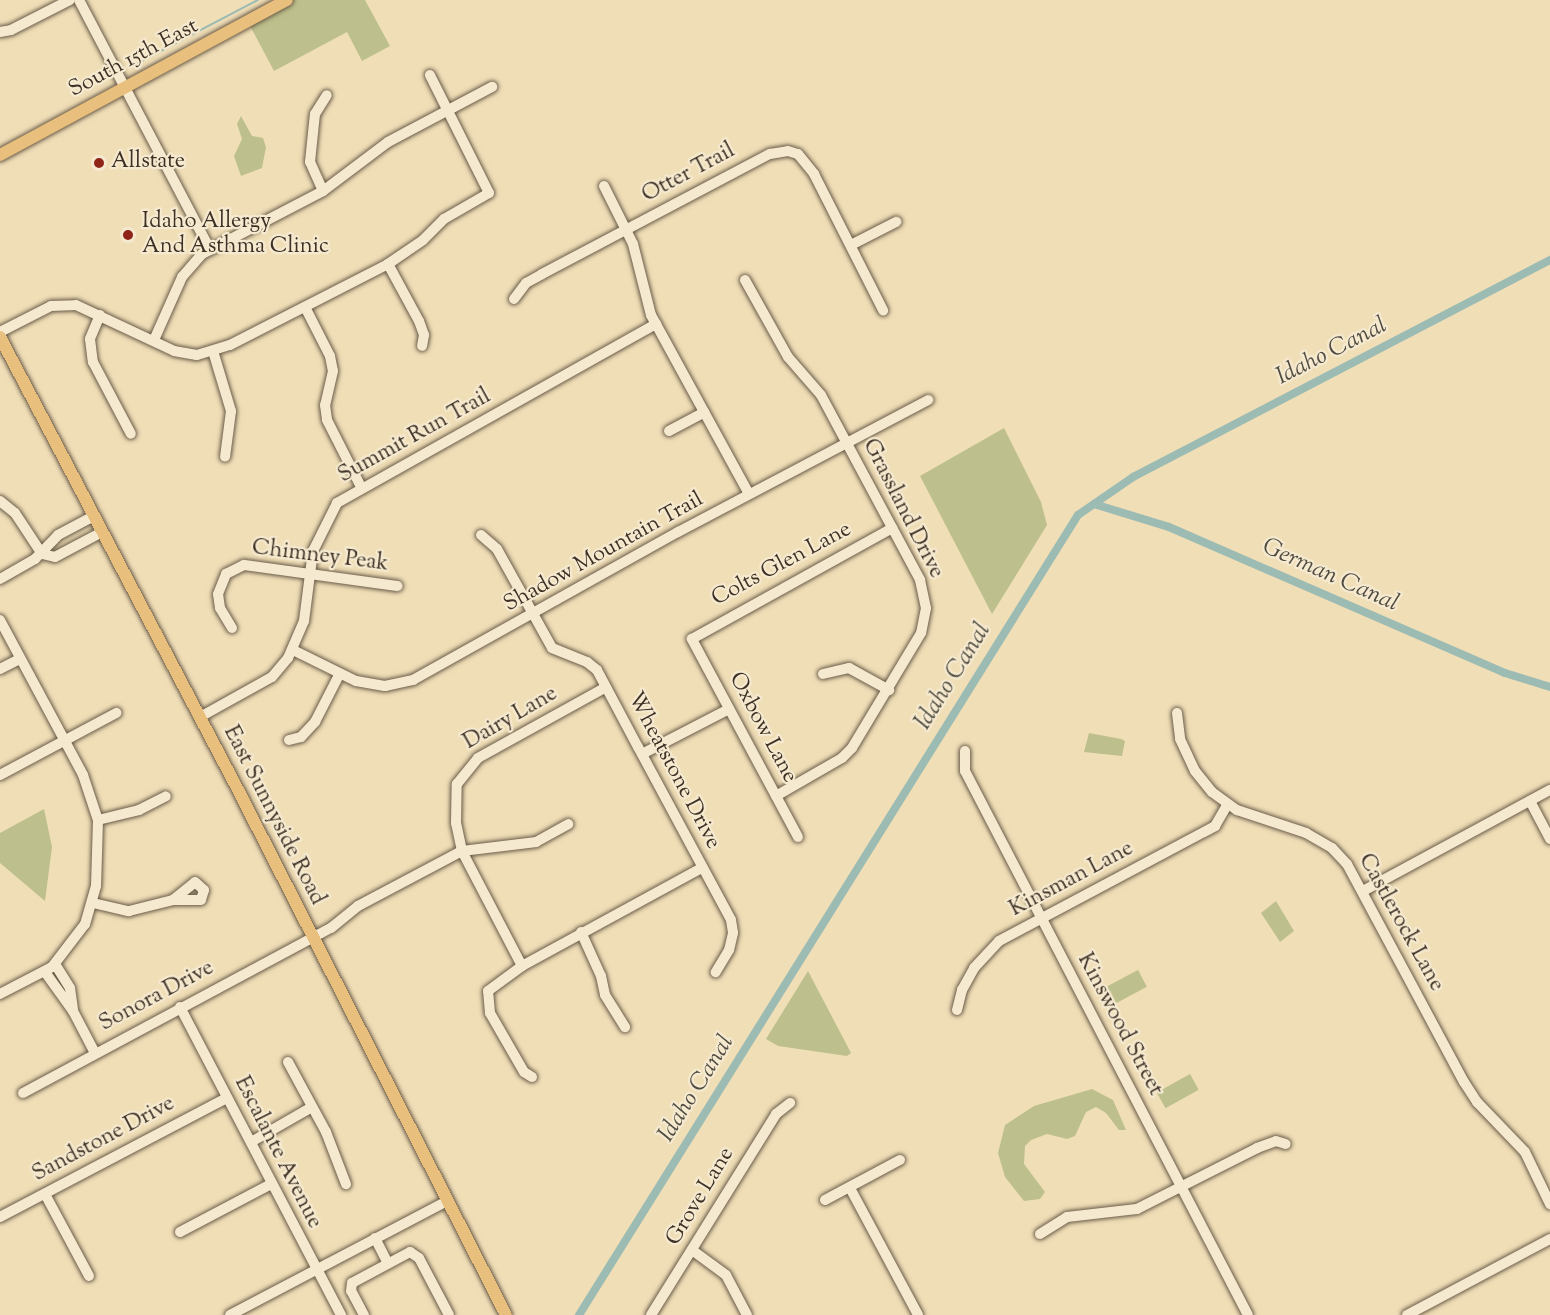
<!DOCTYPE html>
<style>
body{margin:0}
#map{position:relative;width:1550px;height:1315px;overflow:hidden;background:#f0deb7;font-family:"Sorts Mill Goudy",serif}
div>[style]{position:absolute}
.green>*{inset:0;background:#bdc08c;transform-origin:0 0}
.stream>*{height:2px;margin:-1px;padding:0 1px;transform-origin:1px;border-radius:1px;background:#9bbbb3}
.canal>*{height:8px;margin:-4px;padding:0 4px;transform-origin:4px;border-radius:4px;background:#9bbbb3}
.roads{filter:drop-shadow(0 0 2px #6a5c49) drop-shadow(0 0 2px #6a5c49)}
.minor>*{height:10px;margin:-5px;padding:0 5px;transform-origin:5px;border-radius:5px;background:#f5ead0}
.major>*{height:12px;margin:-6px;padding:0 6px;transform-origin:6px;border-radius:6px;background:#e8bf7c}
.dots>*{width:16px;height:16px;translate:-50% -50%;box-sizing:border-box;border:3px solid #f5ead0;border-radius:50%}
span{translate:-50% -50%;white-space:nowrap;text-align:center;line-height:1.15;-webkit-text-stroke:4.5px #f5ead0;paint-order:stroke}
.street-label{font-size:22px;color:#3e3024}
.poi-label{font-size:22px;color:#3e3024}
.left{translate:0 -50%;text-align:left}
.water-label{font-size:24px;color:#514c41;font-style:italic}
</style>
<div id="map">
<div class="green">
<div style="clip-path:polygon(288px 0,365px 0,390px 46px,362px 61px,347px 32px,274px 71px,248px 22px)"></div>
<div style="clip-path:polygon(241px 116px,252px 136px,263px 138px,266px 147px,262px 168px,241px 176px,234px 156px,242px 139px,237px 124px)"></div>
<div style="clip-path:polygon(1004px 428px,1041px 502px,1047px 525px,992px 614px,920px 476px)"></div>
<div style="clip-path:polygon(1089px 733px,1121px 739px,1125px 741px,1122px 756px,1084px 752px)"></div>
<div style="clip-path:polygon(44px 809px,52px 847px,45px 901px,0 863px,0 833px)"></div>
<div style="clip-path:polygon(1276px 901px,1294px 931px,1280px 942px,1261px 913px)"></div>
<div style="left:1138px;top:970px;width:19px;height:37px;rotate:62deg"></div>
<div style="clip-path:polygon(808px 971px,851px 1053px,847px 1056px,778px 1046px,766px 1039px)"></div>
<div style="left:1190px;top:1074px;width:18px;height:38px;rotate:61deg"></div>
<div style="clip-path:polygon(1092px 1089px,1113px 1100px,1126px 1130px,1119px 1130px,1106px 1113px,1096px 1107px,1086px 1112px,1075px 1136px,1067px 1139px,1047px 1134px,1031px 1140px,1025px 1146px,1024px 1164px,1045px 1192px,1040px 1199px,1024px 1201px,1005px 1177px,998px 1153px,1005px 1125px,1034px 1106px)"></div>
</div>
<div class="stream">
<div style="left:134px;top:65px;width:140px;rotate:-27.7deg"></div>
</div>
<div class="canal">
<div style="left:1094px;top:504px;width:78px;rotate:17deg"></div>
<div style="left:1169px;top:527px;width:366px;rotate:23.5deg"></div>
<div style="left:1505px;top:673px;width:47px;rotate:17.3deg"></div>
<div style="left:579px;top:1315px;width:943px;rotate:-58.05deg"></div>
<div style="left:1078px;top:515px;width:67px;rotate:-34.6deg"></div>
<div style="left:1133px;top:477px;width:470px;rotate:-27.5deg"></div>
</div>
<div class="roads">
<div class="minor">
<div style="left:79px;top:0;width:282px;rotate:62.3deg"></div>
<div style="left:0;top:32px;width:11px;rotate:-10deg"></div>
<div style="left:11px;top:30px;width:66px;rotate:-27deg"></div>
<div style="left:604px;top:186px;width:65px;rotate:63.4deg"></div>
<div style="left:633px;top:244px;width:73px;rotate:75.8deg"></div>
<div style="left:651px;top:315px;width:204px;rotate:61.3deg"></div>
<div style="left:323px;top:191px;width:32px;rotate:-114deg"></div>
<div style="left:310px;top:162px;width:48px;rotate:-84.1deg"></div>
<div style="left:315px;top:114px;width:22px;rotate:-58deg"></div>
<div style="left:851px;top:245px;width:51px;rotate:-27.1deg"></div>
<div style="left:388px;top:264px;width:65px;rotate:61.5deg"></div>
<div style="left:419px;top:321px;width:15px;rotate:70deg"></div>
<div style="left:424px;top:335px;width:11px;rotate:100deg"></div>
<div style="left:745px;top:280px;width:88px;rotate:60.8deg"></div>
<div style="left:788px;top:357px;width:50px;rotate:49deg"></div>
<div style="left:821px;top:395px;width:210px;rotate:61.8deg"></div>
<div style="left:920px;top:580px;width:29px;rotate:78deg"></div>
<div style="left:926px;top:608px;width:25px;rotate:101deg"></div>
<div style="left:921px;top:633px;width:134px;rotate:121deg"></div>
<div style="left:852px;top:748px;width:14px;rotate:135deg"></div>
<div style="left:842px;top:758px;width:76px;rotate:150.1deg"></div>
<div style="left:514px;top:299px;width:20px;rotate:-53deg"></div>
<div style="left:526px;top:283px;width:18px;rotate:-29deg"></div>
<div style="left:542px;top:274px;width:258px;rotate:-27.8deg"></div>
<div style="left:770px;top:154px;width:18px;rotate:-9deg"></div>
<div style="left:788px;top:151px;width:10px;rotate:17deg"></div>
<div style="left:798px;top:154px;width:26px;rotate:51deg"></div>
<div style="left:814px;top:174px;width:153px;rotate:63.1deg"></div>
<div style="left:305px;top:307px;width:55px;rotate:63deg"></div>
<div style="left:330px;top:356px;width:15px;rotate:79deg"></div>
<div style="left:333px;top:371px;width:35px;rotate:103deg"></div>
<div style="left:325px;top:405px;width:15px;rotate:82deg"></div>
<div style="left:327px;top:420px;width:75px;rotate:63.1deg"></div>
<div style="left:100px;top:315px;width:26px;rotate:113deg"></div>
<div style="left:90px;top:339px;width:23px;rotate:83deg"></div>
<div style="left:93px;top:362px;width:81px;rotate:62.2deg"></div>
<div style="left:0;top:332px;width:57px;rotate:-27deg"></div>
<div style="left:51px;top:306px;width:25px;rotate:-2deg"></div>
<div style="left:76px;top:305px;width:108px;rotate:25.1deg"></div>
<div style="left:174px;top:351px;width:23px;rotate:10deg"></div>
<div style="left:197px;top:355px;width:34px;rotate:-17deg"></div>
<div style="left:230px;top:345px;width:178px;rotate:-27.1deg"></div>
<div style="left:388px;top:264px;width:42px;rotate:-34.4deg"></div>
<div style="left:423px;top:240px;width:30px;rotate:-45deg"></div>
<div style="left:444px;top:219px;width:52px;rotate:-30deg"></div>
<div style="left:489px;top:193px;width:132px;rotate:-116.6deg"></div>
<div style="left:154px;top:340px;width:69px;rotate:-66deg"></div>
<div style="left:182px;top:277px;width:30px;rotate:-49deg"></div>
<div style="left:202px;top:254px;width:136px;rotate:-27.5deg"></div>
<div style="left:323px;top:191px;width:81px;rotate:-37deg"></div>
<div style="left:388px;top:142px;width:118px;rotate:-27.9deg"></div>
<div style="left:213px;top:351px;width:63px;rotate:73.3deg"></div>
<div style="left:231px;top:411px;width:46px;rotate:97.4deg"></div>
<div style="left:669px;top:431px;width:40px;rotate:-28deg"></div>
<div style="left:0;top:501px;width:19px;rotate:39deg"></div>
<div style="left:15px;top:513px;width:49px;rotate:56.6deg"></div>
<div style="left:481px;top:535px;width:21px;rotate:41deg"></div>
<div style="left:497px;top:549px;width:113px;rotate:60.9deg"></div>
<div style="left:552px;top:648px;width:38px;rotate:22deg"></div>
<div style="left:587px;top:662px;width:13px;rotate:39deg"></div>
<div style="left:597px;top:670px;width:87px;rotate:62deg"></div>
<div style="left:638px;top:747px;width:196px;rotate:61.7deg"></div>
<div style="left:731px;top:920px;width:13px;rotate:81deg"></div>
<div style="left:733px;top:933px;width:17px;rotate:103deg"></div>
<div style="left:729px;top:950px;width:26px;rotate:121deg"></div>
<div style="left:42px;top:554px;width:13px;rotate:13deg"></div>
<div style="left:55px;top:557px;width:53px;rotate:-28deg"></div>
<div style="left:0;top:579px;width:40px;rotate:-29.7deg"></div>
<div style="left:35px;top:559px;width:33px;rotate:-46deg"></div>
<div style="left:58px;top:535px;width:40px;rotate:-28deg"></div>
<div style="left:0;top:620px;width:176px;rotate:61.8deg"></div>
<div style="left:83px;top:775px;width:47px;rotate:71.6deg"></div>
<div style="left:98px;top:820px;width:66px;rotate:91.7deg"></div>
<div style="left:96px;top:886px;width:40px;rotate:106deg"></div>
<div style="left:85px;top:924px;width:54px;rotate:127.5deg"></div>
<div style="left:52px;top:967px;width:59px;rotate:152.6deg"></div>
<div style="left:232px;top:628px;width:23px;rotate:-121deg"></div>
<div style="left:220px;top:608px;width:14px;rotate:-98deg"></div>
<div style="left:218px;top:594px;width:22px;rotate:-68deg"></div>
<div style="left:226px;top:574px;width:20px;rotate:-27deg"></div>
<div style="left:244px;top:565px;width:155px;rotate:7.8deg"></div>
<div style="left:293px;top:650px;width:70px;rotate:26.2deg"></div>
<div style="left:356px;top:681px;width:29px;rotate:10deg"></div>
<div style="left:385px;top:686px;width:29px;rotate:-12deg"></div>
<div style="left:413px;top:680px;width:304px;rotate:-29.2deg"></div>
<div style="left:678px;top:532px;width:283px;rotate:-27.8deg"></div>
<div style="left:0;top:669px;width:22px;rotate:-27deg"></div>
<div style="left:823px;top:674px;width:27px;rotate:-13deg"></div>
<div style="left:849px;top:668px;width:46px;rotate:28.8deg"></div>
<div style="left:1177px;top:713px;width:26px;rotate:83deg"></div>
<div style="left:1180px;top:739px;width:35px;rotate:65deg"></div>
<div style="left:1195px;top:771px;width:27px;rotate:51deg"></div>
<div style="left:1212px;top:792px;width:31px;rotate:36deg"></div>
<div style="left:1237px;top:810px;width:73px;rotate:18.4deg"></div>
<div style="left:1306px;top:833px;width:30px;rotate:30deg"></div>
<div style="left:1332px;top:848px;width:22px;rotate:47deg"></div>
<div style="left:1347px;top:864px;width:247px;rotate:61.8deg"></div>
<div style="left:1464px;top:1082px;width:24px;rotate:57deg"></div>
<div style="left:1477px;top:1102px;width:69px;rotate:46.2deg"></div>
<div style="left:1525px;top:1152px;width:58px;rotate:64.3deg"></div>
<div style="left:200px;top:717px;width:82px;rotate:-29.1deg"></div>
<div style="left:272px;top:677px;width:25px;rotate:-50deg"></div>
<div style="left:288px;top:658px;width:40px;rotate:-66.6deg"></div>
<div style="left:304px;top:621px;width:71px;rotate:-82.7deg"></div>
<div style="left:313px;top:551px;width:54px;rotate:-63.4deg"></div>
<div style="left:337px;top:503px;width:366px;rotate:-29.3deg"></div>
<div style="left:289px;top:740px;width:12px;rotate:-14deg"></div>
<div style="left:301px;top:737px;width:21px;rotate:-47deg"></div>
<div style="left:315px;top:722px;width:53px;rotate:-62.9deg"></div>
<div style="left:965px;top:751px;width:20px;rotate:90deg"></div>
<div style="left:965px;top:771px;width:613px;rotate:62.52deg"></div>
<div style="left:642px;top:754px;width:98px;rotate:-27.3deg"></div>
<div style="left:0;top:775px;width:132px;rotate:-28.1deg"></div>
<div style="left:1530px;top:801px;width:43px;rotate:62.2deg"></div>
<div style="left:98px;top:820px;width:42px;rotate:-13.7deg"></div>
<div style="left:139px;top:810px;width:30px;rotate:-27deg"></div>
<div style="left:798px;top:837px;width:225px;rotate:-118.2deg"></div>
<div style="left:692px;top:639px;width:229px;rotate:-29deg"></div>
<div style="left:195px;top:882px;width:12px;rotate:42deg"></div>
<div style="left:204px;top:890px;width:10px;rotate:107deg"></div>
<div style="left:201px;top:900px;width:28px;rotate:180deg"></div>
<div style="left:173px;top:900px;width:28px;rotate:-39deg"></div>
<div style="left:1363px;top:891px;width:213px;rotate:-28.4deg"></div>
<div style="left:93px;top:903px;width:37px;rotate:13deg"></div>
<div style="left:129px;top:911px;width:45px;rotate:-14deg"></div>
<div style="left:581px;top:932px;width:48px;rotate:65.6deg"></div>
<div style="left:601px;top:976px;width:19px;rotate:78deg"></div>
<div style="left:605px;top:995px;width:38px;rotate:58deg"></div>
<div style="left:55px;top:964px;width:28px;rotate:58deg"></div>
<div style="left:70px;top:988px;width:22px;rotate:82deg"></div>
<div style="left:522px;top:966px;width:130px;rotate:-117.6deg"></div>
<div style="left:462px;top:851px;width:29px;rotate:-102deg"></div>
<div style="left:456px;top:823px;width:39px;rotate:-89deg"></div>
<div style="left:457px;top:784px;width:33px;rotate:-51deg"></div>
<div style="left:478px;top:758px;width:146px;rotate:-29deg"></div>
<div style="left:45px;top:972px;width:48px;rotate:54.3deg"></div>
<div style="left:73px;top:1011px;width:47px;rotate:62.4deg"></div>
<div style="left:180px;top:1007px;width:348px;rotate:62.4deg"></div>
<div style="left:957px;top:1010px;width:21px;rotate:-76deg"></div>
<div style="left:962px;top:990px;width:25px;rotate:-61deg"></div>
<div style="left:974px;top:968px;width:37px;rotate:-47deg"></div>
<div style="left:999px;top:941px;width:245px;rotate:-28deg"></div>
<div style="left:1215px;top:826px;width:24px;rotate:-60deg"></div>
<div style="left:288px;top:1062px;width:80px;rotate:61.5deg"></div>
<div style="left:326px;top:1132px;width:56px;rotate:69deg"></div>
<div style="left:532px;top:1077px;width:9px;rotate:-148deg"></div>
<div style="left:524px;top:1072px;width:68px;rotate:-120deg"></div>
<div style="left:490px;top:1013px;width:22px;rotate:-95deg"></div>
<div style="left:488px;top:991px;width:42px;rotate:-36.3deg"></div>
<div style="left:522px;top:966px;width:205px;rotate:-28.6deg"></div>
<div style="left:23px;top:1093px;width:349px;rotate:-28.2deg"></div>
<div style="left:331px;top:928px;width:35px;rotate:-39deg"></div>
<div style="left:358px;top:906px;width:118px;rotate:-27.9deg"></div>
<div style="left:462px;top:851px;width:75px;rotate:-6.9deg"></div>
<div style="left:536px;top:842px;width:37px;rotate:-29deg"></div>
<div style="left:251px;top:1142px;width:70px;rotate:-29.8deg"></div>
<div style="left:850px;top:1188px;width:144px;rotate:61.8deg"></div>
<div style="left:45px;top:1194px;width:93px;rotate:61.8deg"></div>
<div style="left:825px;top:1200px;width:85px;rotate:-28.1deg"></div>
<div style="left:0;top:1217px;width:256px;rotate:-27.7deg"></div>
<div style="left:180px;top:1232px;width:103px;rotate:-27.8deg"></div>
<div style="left:1040px;top:1234px;width:32px;rotate:-32deg"></div>
<div style="left:1067px;top:1217px;width:70px;rotate:-6.5deg"></div>
<div style="left:1137px;top:1209px;width:135px;rotate:-26.9deg"></div>
<div style="left:1257px;top:1148px;width:20px;rotate:-20deg"></div>
<div style="left:1276px;top:1141px;width:10px;rotate:17deg"></div>
<div style="left:375px;top:1238px;width:28px;rotate:63deg"></div>
<div style="left:692px;top:1250px;width:42px;rotate:36.3deg"></div>
<div style="left:726px;top:1275px;width:45px;rotate:62.3deg"></div>
<div style="left:230px;top:1315px;width:245px;rotate:-27.7deg"></div>
<div style="left:364px;top:1315px;width:27px;rotate:-118deg"></div>
<div style="left:351px;top:1291px;width:8px;rotate:-83deg"></div>
<div style="left:352px;top:1283px;width:66px;rotate:-28.1deg"></div>
<div style="left:410px;top:1252px;width:11px;rotate:34deg"></div>
<div style="left:419px;top:1258px;width:64px;rotate:62.2deg"></div>
<div style="left:651px;top:1315px;width:237px;rotate:-58.1deg"></div>
<div style="left:776px;top:1114px;width:18px;rotate:-38deg"></div>
<div style="left:1407px;top:1315px;width:162px;rotate:-28deg"></div>
</div>
<div class="major">
<div style="left:0;top:155px;width:326px;rotate:-28.4deg"></div>
<div style="left:0;top:337px;width:505px;rotate:62.27deg"></div>
<div style="left:235px;top:784px;width:596px;rotate:62.96deg"></div>
</div>
</div>
<div class="dots">
<div style="left:99px;top:163px;background:#8f2418"></div>
<div style="left:128px;top:235px;background:#8f2418"></div>
</div>
<div class="street-label">
<span style="left:134px;top:59px;rotate:-28deg">South 15th East</span>
<span style="left:689px;top:174px;rotate:-28deg">Otter Trail</span>
<span style="left:415px;top:437px;rotate:-29deg">Summit Run Trail</span>
<span style="left:902px;top:509px;rotate:63deg">Grassland Drive</span>
<span style="left:604px;top:553px;rotate:-29deg">Shadow Mountain Trail</span>
<span style="left:320px;top:557px;rotate:7deg">Chimney Peak</span>
<span style="left:782px;top:565px;rotate:-28deg">Colts Glen Lane</span>
<span style="left:511px;top:719px;rotate:-30deg">Dairy Lane</span>
<span style="left:762px;top:728px;rotate:62deg">Oxbow Lane</span>
<span style="left:673px;top:771px;rotate:62deg">Wheatstone Drive</span>
<span style="left:273px;top:816px;rotate:63deg">East Sunnyside Road</span>
<span style="left:1072px;top:880px;rotate:-28deg">Kinsman Lane</span>
<span style="left:1400px;top:923px;rotate:61deg">Castlerock Lane</span>
<span style="left:157px;top:997px;rotate:-28deg">Sonora Drive</span>
<span style="left:1119px;top:1025px;rotate:62deg">Kinswood Street</span>
<span style="left:104px;top:1140px;rotate:-28deg">Sandstone Drive</span>
<span style="left:277px;top:1153px;rotate:63deg">Escalante Avenue</span>
<span style="left:701px;top:1197px;rotate:-59deg">Grove Lane</span>
</div>
<div class="poi-label">
<span class="left" style="left:111px;top:163px">Allstate</span>
<span class="left" style="left:142px;top:235px">Idaho Allergy<br>And Asthma Clinic</span>
</div>
<div class="water-label">
<span style="left:1332px;top:352px;rotate:-27deg">Idaho Canal</span>
<span style="left:1330px;top:576px;rotate:24deg">German Canal</span>
<span style="left:954px;top:677px;rotate:-58deg">Idaho Canal</span>
<span style="left:697px;top:1089px;rotate:-58deg">Idaho Canal</span>
</div>
</div>
